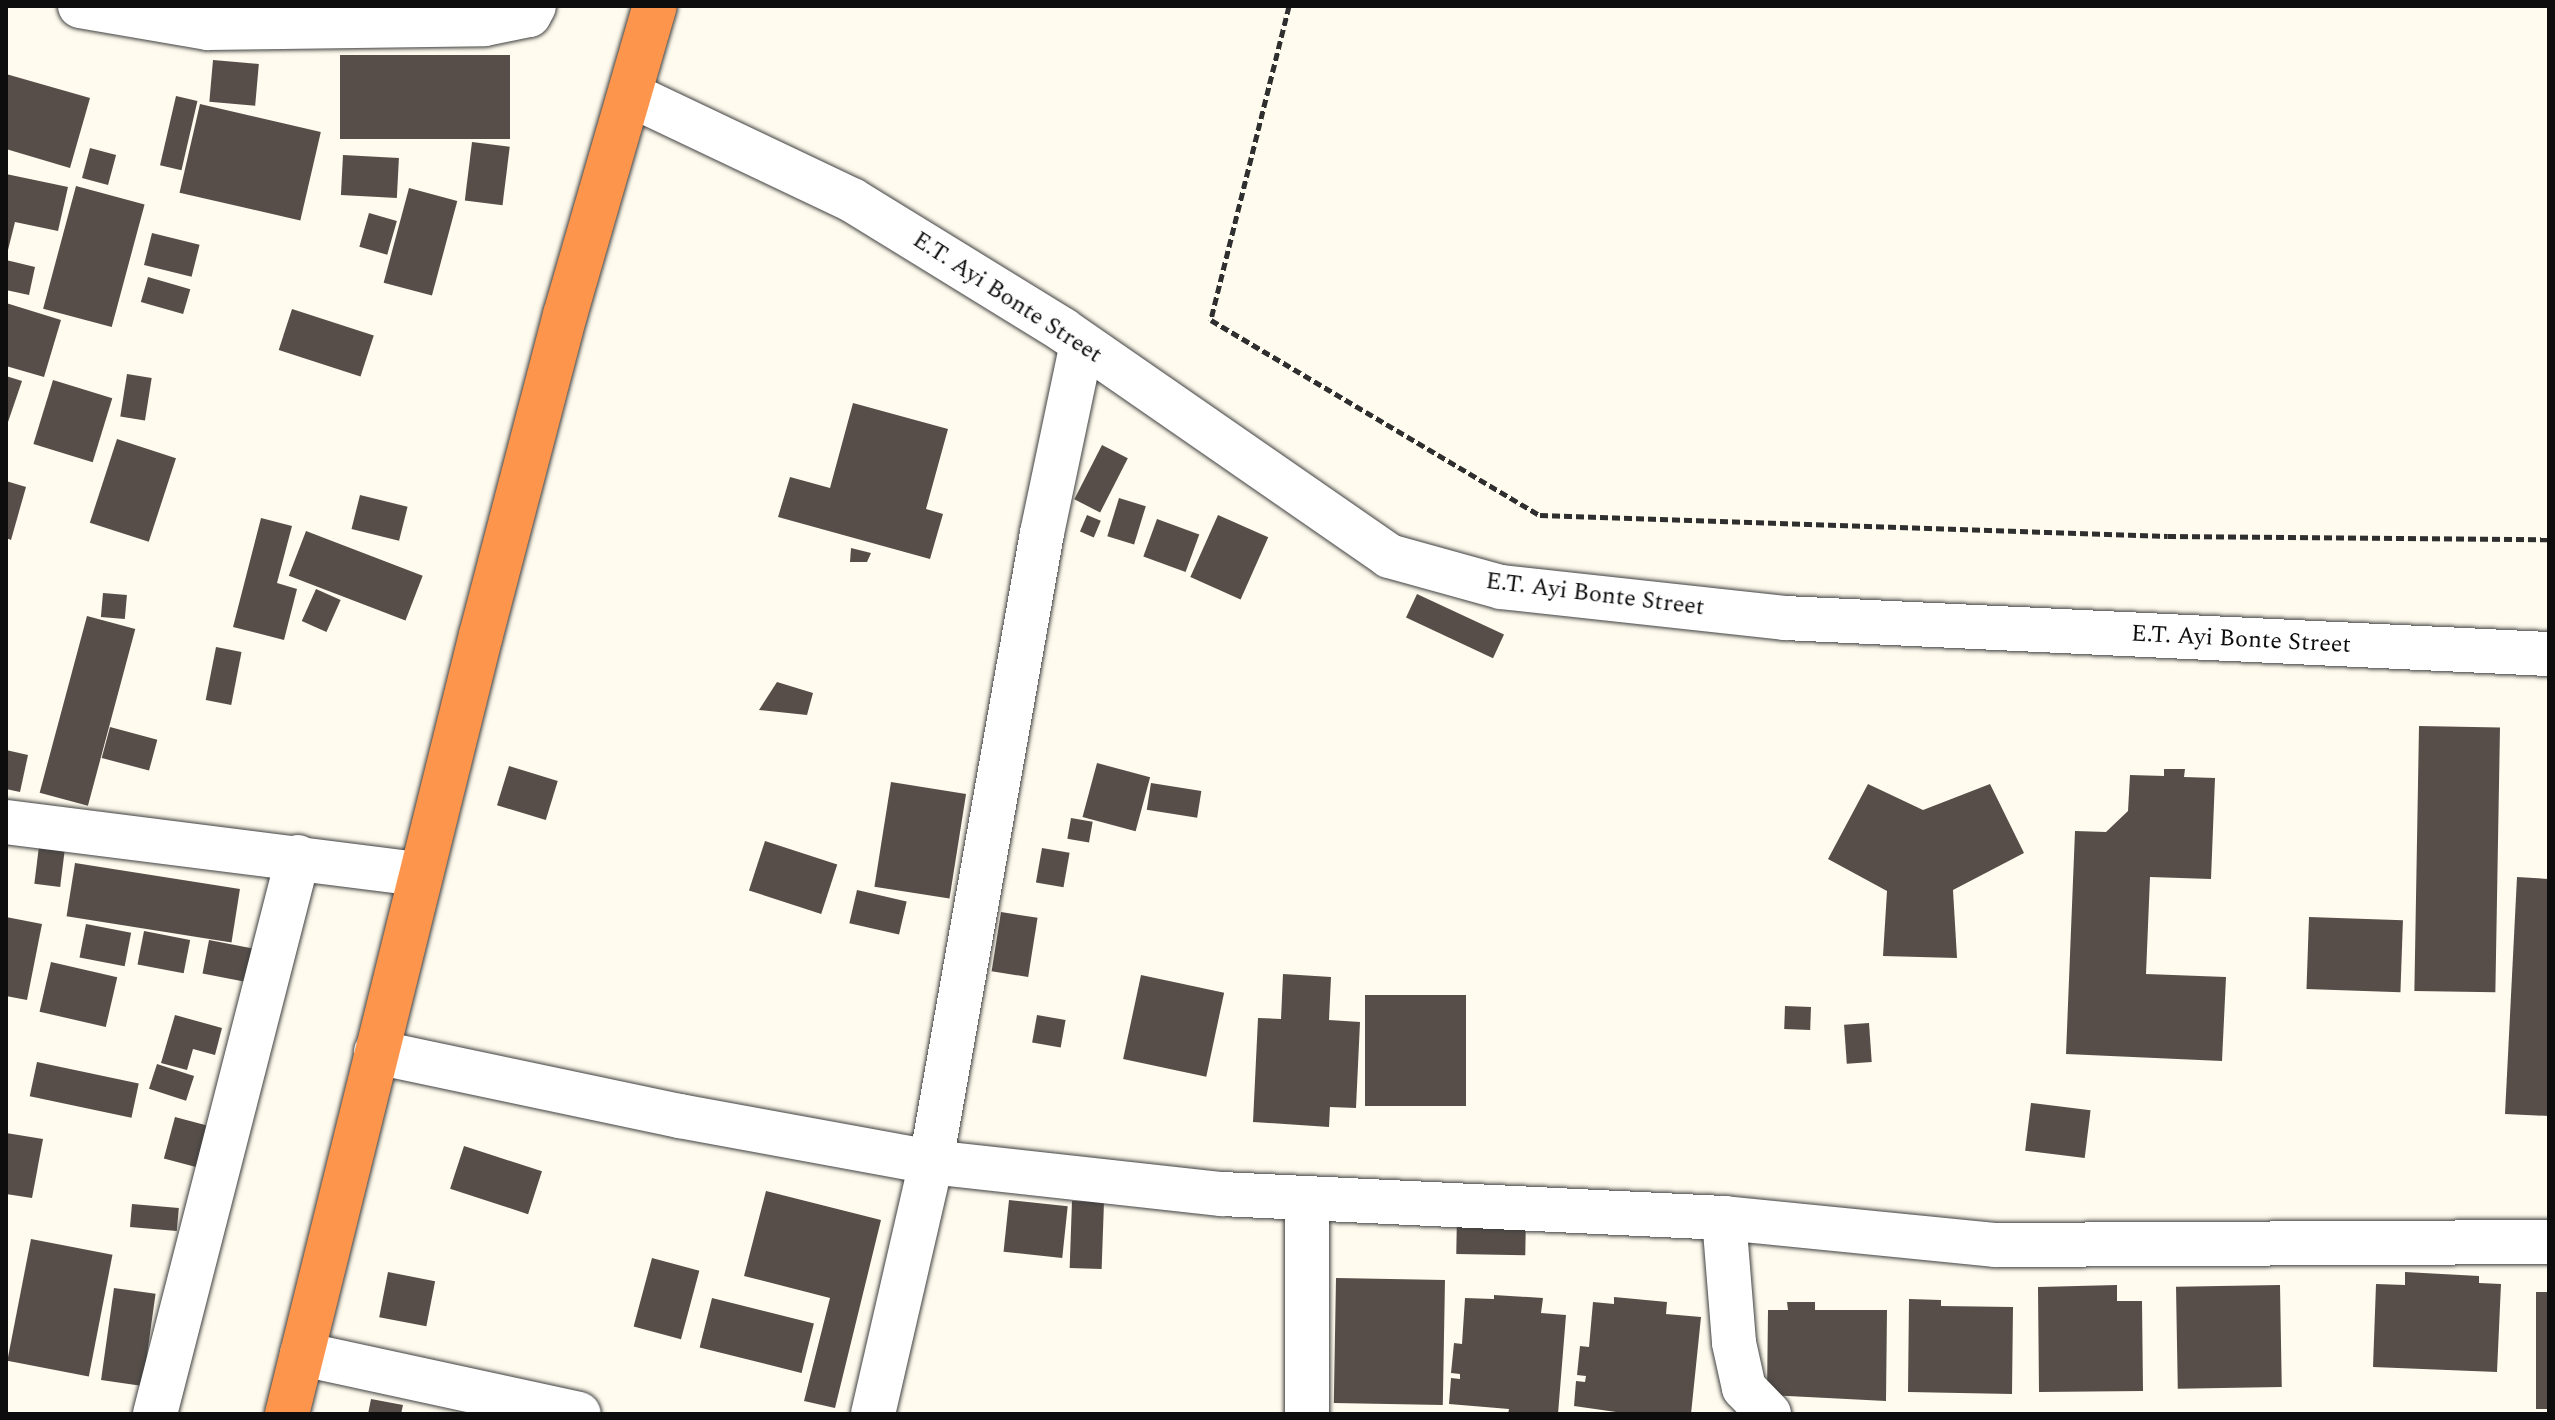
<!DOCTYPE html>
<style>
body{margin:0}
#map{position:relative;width:2555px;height:1420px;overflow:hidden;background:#fffbee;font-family:Spectral,serif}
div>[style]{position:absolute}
.building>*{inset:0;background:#574e49;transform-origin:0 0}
.path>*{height:5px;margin-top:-2.5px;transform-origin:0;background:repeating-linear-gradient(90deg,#2f2f2f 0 8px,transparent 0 12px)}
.roads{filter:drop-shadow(0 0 2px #404040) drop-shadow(0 0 2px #404040)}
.minor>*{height:44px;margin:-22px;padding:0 22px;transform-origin:22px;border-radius:22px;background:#fff}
.highway>*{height:44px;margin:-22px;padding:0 22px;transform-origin:22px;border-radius:22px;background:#fe954d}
span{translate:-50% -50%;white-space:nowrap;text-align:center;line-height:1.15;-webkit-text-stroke:8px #fff;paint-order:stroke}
.street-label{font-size:24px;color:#0d0d0d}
.frame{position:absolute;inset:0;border:8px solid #0d0d0d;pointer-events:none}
</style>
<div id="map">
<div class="building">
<div style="left:340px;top:55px;width:170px;height:84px"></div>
<div style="left:213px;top:60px;width:46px;height:42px;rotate:5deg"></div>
<div style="clip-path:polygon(6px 74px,90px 98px,70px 168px,6px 149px)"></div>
<div style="left:176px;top:96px;width:22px;height:71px;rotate:13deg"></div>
<div style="left:200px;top:104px;width:124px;height:91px;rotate:13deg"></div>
<div style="left:472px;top:142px;width:38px;height:59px;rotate:7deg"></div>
<div style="left:90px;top:148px;width:27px;height:31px;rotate:15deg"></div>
<div style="left:343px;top:155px;width:56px;height:40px;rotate:3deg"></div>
<div style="clip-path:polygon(6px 174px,68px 187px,58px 231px,15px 222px,7px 254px)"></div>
<div style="left:76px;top:186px;width:71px;height:127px;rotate:15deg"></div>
<div style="left:409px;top:188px;width:50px;height:98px;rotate:15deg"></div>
<div style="left:369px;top:213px;width:29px;height:35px;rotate:16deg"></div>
<div style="left:152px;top:233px;width:49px;height:33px;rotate:14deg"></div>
<div style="clip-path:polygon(6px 260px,35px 267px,29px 295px,6px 290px)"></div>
<div style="left:148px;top:277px;width:44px;height:26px;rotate:16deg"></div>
<div style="clip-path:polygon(6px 303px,61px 320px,44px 377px,6px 366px)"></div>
<div style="left:292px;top:309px;width:86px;height:43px;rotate:18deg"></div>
<div style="left:127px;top:374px;width:25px;height:43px;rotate:9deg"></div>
<div style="clip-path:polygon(6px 376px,22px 381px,7px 425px,6px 425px)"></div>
<div style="left:53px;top:380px;width:62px;height:67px;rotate:17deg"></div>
<div style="clip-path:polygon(853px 403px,948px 429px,926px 509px,943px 514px,930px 559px,778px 517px,790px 477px,830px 488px)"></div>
<div style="left:117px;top:439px;width:62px;height:88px;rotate:18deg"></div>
<div style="left:1102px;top:445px;width:29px;height:61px;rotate:27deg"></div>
<div style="clip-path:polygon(6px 481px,26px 487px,11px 540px,6px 538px)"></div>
<div style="left:360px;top:495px;width:49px;height:35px;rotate:14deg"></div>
<div style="left:1119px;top:498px;width:28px;height:40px;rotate:17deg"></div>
<div style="left:1087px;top:515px;width:15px;height:18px;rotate:23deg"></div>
<div style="left:1218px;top:515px;width:55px;height:68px;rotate:24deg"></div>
<div style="clip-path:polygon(261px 518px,292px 526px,277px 583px,297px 589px,284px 640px,233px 627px)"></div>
<div style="left:1157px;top:519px;width:45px;height:40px;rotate:20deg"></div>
<div style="left:306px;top:531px;width:125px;height:48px;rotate:21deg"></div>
<div style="clip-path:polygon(851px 548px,871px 553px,867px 562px,850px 562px)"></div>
<div style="left:316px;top:589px;width:27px;height:35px;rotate:24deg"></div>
<div style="left:103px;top:593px;width:24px;height:24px;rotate:5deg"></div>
<div style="left:1417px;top:594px;width:96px;height:26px;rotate:25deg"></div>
<div style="left:87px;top:616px;width:50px;height:183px;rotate:15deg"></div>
<div style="left:216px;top:647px;width:26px;height:54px;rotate:11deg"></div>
<div style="clip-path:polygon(777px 682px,813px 693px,807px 715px,759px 710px)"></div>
<div style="left:2419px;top:726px;width:81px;height:265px;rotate:1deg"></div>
<div style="left:110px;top:727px;width:49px;height:32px;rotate:15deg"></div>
<div style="clip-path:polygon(6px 750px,28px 755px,20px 792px,6px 789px)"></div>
<div style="left:1097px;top:763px;width:55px;height:56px;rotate:15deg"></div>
<div style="left:509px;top:766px;width:51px;height:41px;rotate:17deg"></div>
<div style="clip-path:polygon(2164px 769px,2185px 769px,2184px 777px,2215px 778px,2211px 879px,2150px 877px,2146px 974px,2226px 977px,2222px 1061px,2066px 1054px,2075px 831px,2106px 832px,2128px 811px,2130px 775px,2164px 776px)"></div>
<div style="left:891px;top:782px;width:76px;height:106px;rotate:9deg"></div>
<div style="left:1151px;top:783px;width:51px;height:27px;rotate:9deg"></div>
<div style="clip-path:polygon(1868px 784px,1923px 810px,1990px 784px,2024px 853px,1953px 890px,1957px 958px,1883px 956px,1887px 891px,1828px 859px)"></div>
<div style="left:1071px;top:818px;width:22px;height:21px;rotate:10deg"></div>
<div style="left:765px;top:841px;width:76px;height:52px;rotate:18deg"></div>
<div style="left:39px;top:846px;width:26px;height:38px;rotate:7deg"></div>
<div style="left:1042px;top:848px;width:28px;height:35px;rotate:10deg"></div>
<div style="left:75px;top:863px;width:167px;height:54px;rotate:9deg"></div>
<div style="clip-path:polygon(2517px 877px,2549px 879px,2549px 1116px,2505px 1114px)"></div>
<div style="left:857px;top:890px;width:51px;height:34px;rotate:13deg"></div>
<div style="left:1001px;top:912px;width:37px;height:60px;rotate:9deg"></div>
<div style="clip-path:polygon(6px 917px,42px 924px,27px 1000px,6px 996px)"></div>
<div style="left:2309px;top:917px;width:94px;height:72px;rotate:2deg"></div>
<div style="left:86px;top:924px;width:46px;height:34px;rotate:11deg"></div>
<div style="left:144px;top:931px;width:47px;height:34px;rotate:11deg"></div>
<div style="left:209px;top:940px;width:46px;height:34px;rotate:11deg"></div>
<div style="left:51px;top:962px;width:68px;height:51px;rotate:13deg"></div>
<div style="clip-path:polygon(1283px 974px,1331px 977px,1329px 1020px,1360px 1022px,1356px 1108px,1330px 1107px,1329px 1127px,1253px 1122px,1258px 1018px,1281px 1019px)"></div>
<div style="left:1141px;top:975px;width:85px;height:86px;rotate:12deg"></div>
<div style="left:1365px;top:995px;width:101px;height:111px"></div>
<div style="left:1785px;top:1006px;width:26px;height:23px;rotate:2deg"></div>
<div style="clip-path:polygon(175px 1015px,222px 1028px,215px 1055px,193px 1049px,187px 1070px,161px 1063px)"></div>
<div style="left:1037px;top:1015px;width:29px;height:28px;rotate:10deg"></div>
<div style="left:1869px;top:1023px;width:39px;height:25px;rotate:86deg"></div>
<div style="left:37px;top:1062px;width:104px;height:35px;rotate:12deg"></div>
<div style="left:157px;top:1064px;width:39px;height:26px;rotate:18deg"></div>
<div style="left:2031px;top:1103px;width:60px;height:48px;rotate:7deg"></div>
<div style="left:175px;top:1117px;width:38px;height:43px;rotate:15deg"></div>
<div style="clip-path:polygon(6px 1133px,43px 1139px,32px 1198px,6px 1194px)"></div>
<div style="left:464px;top:1146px;width:82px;height:45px;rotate:18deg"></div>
<div style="clip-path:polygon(766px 1191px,881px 1220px,835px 1408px,804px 1401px,830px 1298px,744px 1276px)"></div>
<div style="left:1009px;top:1200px;width:59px;height:52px;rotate:6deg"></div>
<div style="left:1072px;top:1201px;width:32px;height:67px;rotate:2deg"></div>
<div style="left:132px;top:1204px;width:47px;height:23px;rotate:5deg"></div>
<div style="left:1457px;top:1212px;width:69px;height:42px;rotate:1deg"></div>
<div style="left:31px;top:1239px;width:83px;height:124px;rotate:11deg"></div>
<div style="left:652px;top:1258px;width:49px;height:71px;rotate:15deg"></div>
<div style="left:388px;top:1272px;width:48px;height:46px;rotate:11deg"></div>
<div style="clip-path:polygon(2405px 1272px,2479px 1276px,2479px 1283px,2501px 1284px,2497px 1372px,2373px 1367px,2376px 1284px,2405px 1285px)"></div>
<div style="left:1336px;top:1278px;width:109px;height:125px;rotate:1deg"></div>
<div style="clip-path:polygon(2117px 1285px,2117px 1301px,2142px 1301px,2143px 1391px,2039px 1392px,2038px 1287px)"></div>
<div style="left:2280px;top:1285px;width:102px;height:104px;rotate:89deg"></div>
<div style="left:114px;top:1288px;width:42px;height:93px;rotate:8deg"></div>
<div style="left:2536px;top:1292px;width:13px;height:117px"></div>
<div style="clip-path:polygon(1494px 1295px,1543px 1298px,1541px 1313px,1566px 1315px,1558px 1414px,1508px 1414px,1509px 1409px,1449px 1404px,1451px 1378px,1460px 1379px,1460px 1374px,1451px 1373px,1454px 1343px,1462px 1344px,1465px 1298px,1494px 1299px)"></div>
<div style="clip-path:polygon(1614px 1297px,1667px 1302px,1666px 1314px,1701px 1317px,1691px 1414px,1630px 1414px,1574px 1406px,1576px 1381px,1585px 1382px,1586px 1376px,1577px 1375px,1580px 1346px,1589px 1347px,1593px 1302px,1614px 1304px)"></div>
<div style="left:712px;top:1298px;width:105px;height:51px;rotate:14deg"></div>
<div style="clip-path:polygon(1909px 1299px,1941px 1300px,1941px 1306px,2013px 1307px,2012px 1394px,1908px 1392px)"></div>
<div style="clip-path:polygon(1787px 1302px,1815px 1302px,1815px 1310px,1887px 1310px,1886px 1401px,1767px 1395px,1768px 1310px,1788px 1310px)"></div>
<div style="clip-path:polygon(371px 1399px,403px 1405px,401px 1414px,368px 1414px)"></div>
</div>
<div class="path">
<div style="left:1289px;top:6px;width:324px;rotate:104deg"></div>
<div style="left:1211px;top:320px;width:382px;rotate:30.7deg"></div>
<div style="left:1540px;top:515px;width:628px;rotate:1.92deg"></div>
<div style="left:2168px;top:536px;width:381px;rotate:0.5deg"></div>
</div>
<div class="roads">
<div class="minor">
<div style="left:80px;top:6px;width:130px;rotate:9.8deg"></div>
<div style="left:208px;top:28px;width:277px;rotate:-0.8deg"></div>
<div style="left:485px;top:24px;width:45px;rotate:-11.6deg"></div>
<div style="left:529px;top:15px;width:10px;rotate:-61deg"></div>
<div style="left:631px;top:95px;width:245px;rotate:25.4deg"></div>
<div style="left:852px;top:200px;width:248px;rotate:31.6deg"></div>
<div style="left:1063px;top:330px;width:397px;rotate:34.7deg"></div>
<div style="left:1389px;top:556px;width:116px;rotate:15.5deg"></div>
<div style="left:1501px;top:587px;width:286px;rotate:6.2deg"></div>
<div style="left:1785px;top:618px;width:765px;rotate:2.7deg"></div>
<div style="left:6px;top:822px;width:417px;rotate:7.2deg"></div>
<div style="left:376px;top:1052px;width:311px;rotate:11.9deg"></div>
<div style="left:680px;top:1116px;width:255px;rotate:10.4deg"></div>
<div style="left:931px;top:1162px;width:293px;rotate:6.3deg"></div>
<div style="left:1222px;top:1194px;width:503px;rotate:2.74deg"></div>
<div style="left:1724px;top:1218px;width:272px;rotate:5.7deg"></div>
<div style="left:1995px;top:1245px;width:554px;rotate:-0.31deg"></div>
<div style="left:1724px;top:1218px;width:125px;rotate:85.4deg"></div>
<div style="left:1734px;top:1343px;width:46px;rotate:77.5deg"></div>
<div style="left:1744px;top:1388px;width:36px;rotate:46deg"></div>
<div style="left:302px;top:1354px;width:283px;rotate:12.2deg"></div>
<div style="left:155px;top:1414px;width:575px;rotate:-75.6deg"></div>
<div style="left:873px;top:1414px;width:259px;rotate:-77deg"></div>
<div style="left:931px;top:1162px;width:639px;rotate:-79.99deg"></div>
<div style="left:1042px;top:533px;width:193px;rotate:-78.1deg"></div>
<div style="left:1307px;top:1414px;width:216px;rotate:-90deg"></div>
</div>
<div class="highway">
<div style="left:287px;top:1414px;width:803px;rotate:-76.02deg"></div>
<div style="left:481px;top:635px;width:331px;rotate:-75.3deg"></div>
<div style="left:565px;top:315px;width:322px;rotate:-73.8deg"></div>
</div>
</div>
<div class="street-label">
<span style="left:1007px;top:298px;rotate:33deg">E.T. Ayi Bonte Street</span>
<span style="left:1595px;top:595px;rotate:7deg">E.T. Ayi Bonte Street</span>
<span style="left:2241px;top:640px;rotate:3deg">E.T. Ayi Bonte Street</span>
</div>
<div class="frame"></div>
</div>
